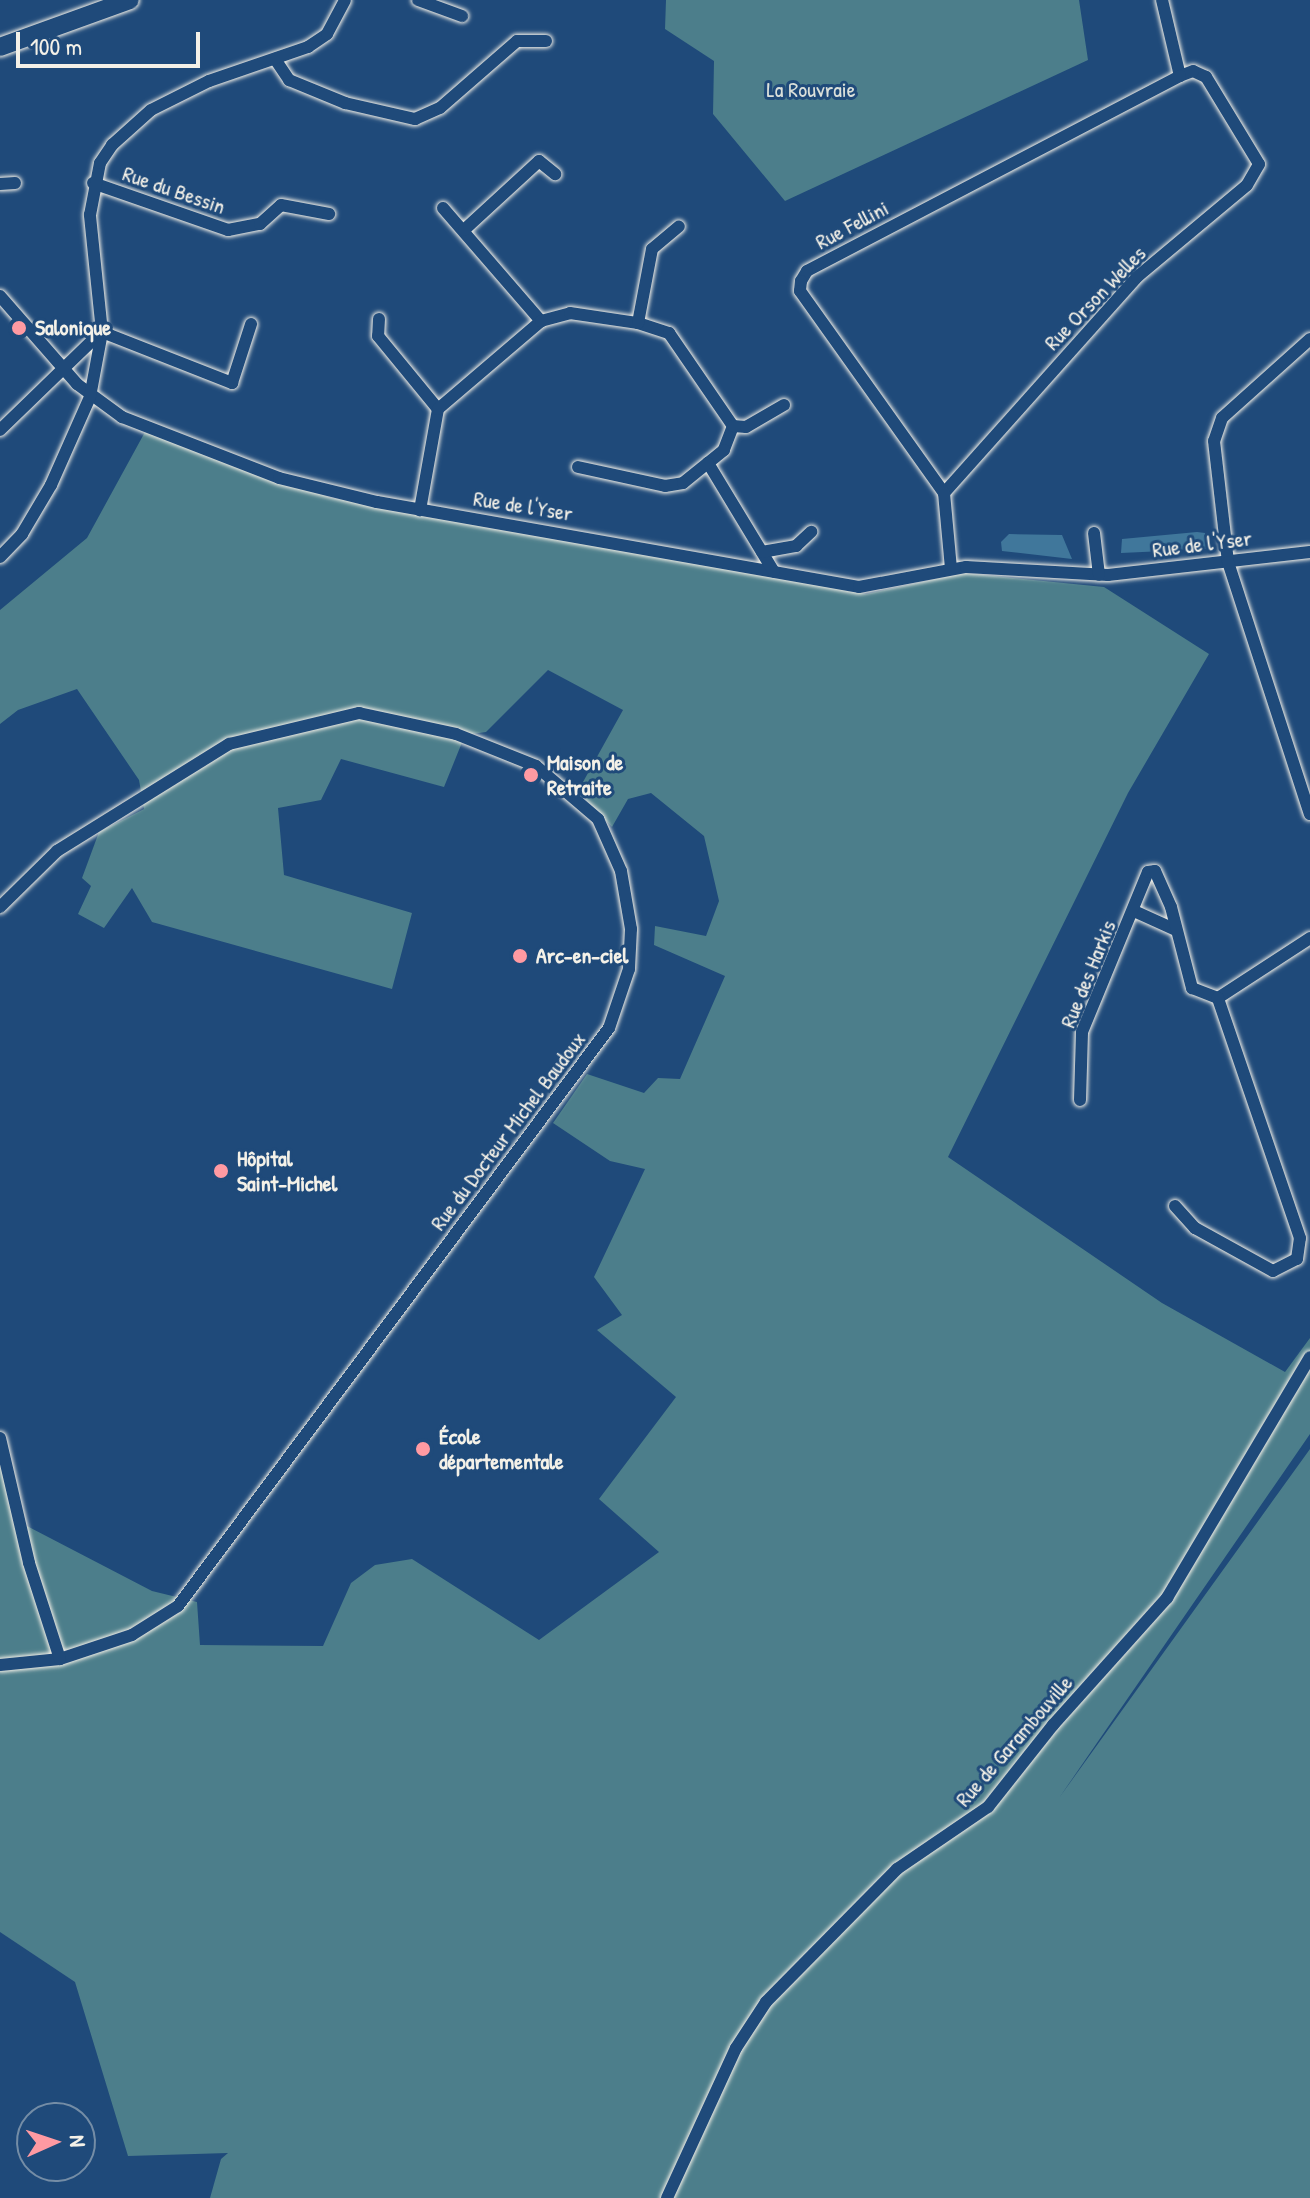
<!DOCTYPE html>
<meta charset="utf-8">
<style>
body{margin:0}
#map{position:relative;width:1310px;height:2198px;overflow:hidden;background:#1f4a7a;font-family:"Patrick Hand",sans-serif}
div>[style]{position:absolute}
.green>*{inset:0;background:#4c7e8b}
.water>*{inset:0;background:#40779b}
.roads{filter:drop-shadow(0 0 2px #f4f1e8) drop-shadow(0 0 2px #f4f1e8)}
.street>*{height:12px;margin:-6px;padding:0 6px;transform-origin:6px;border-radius:6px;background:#1f4a7a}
.secondary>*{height:18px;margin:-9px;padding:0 9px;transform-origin:9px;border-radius:9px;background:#1f4a7a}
.dots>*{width:22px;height:22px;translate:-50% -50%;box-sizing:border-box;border:4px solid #1f4a7a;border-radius:50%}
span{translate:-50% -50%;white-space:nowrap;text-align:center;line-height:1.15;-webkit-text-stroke:6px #1f4a7a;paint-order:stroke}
.park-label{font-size:22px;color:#dbe0da}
.street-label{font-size:22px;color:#f4f1e8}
.poi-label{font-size:22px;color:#f4f1e8;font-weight:700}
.left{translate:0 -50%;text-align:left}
.north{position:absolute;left:16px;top:2102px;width:80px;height:80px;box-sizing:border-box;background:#1f4a7a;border:2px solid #748da6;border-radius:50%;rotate:87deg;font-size:22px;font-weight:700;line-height:32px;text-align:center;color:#f4f1e8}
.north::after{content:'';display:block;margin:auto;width:28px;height:36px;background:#ff9aa2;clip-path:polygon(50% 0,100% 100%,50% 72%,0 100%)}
.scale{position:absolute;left:16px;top:32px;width:184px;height:36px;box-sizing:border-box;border:4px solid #f4f1e8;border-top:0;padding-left:10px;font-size:24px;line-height:28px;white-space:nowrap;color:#f4f1e8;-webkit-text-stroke:6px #1f4a7a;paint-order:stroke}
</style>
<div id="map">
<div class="green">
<div style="clip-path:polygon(666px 0,1079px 0,1088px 60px,785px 201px,713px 114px,714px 61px,665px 29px)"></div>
<div style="clip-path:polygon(145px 432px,331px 498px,598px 541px,866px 594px,964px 573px,1104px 587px,1209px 654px,1128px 793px,948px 1157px,1162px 1303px,1285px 1372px,1310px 1338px,1310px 1434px,1059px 1798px,1310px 1449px,1310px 2198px,210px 2198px,221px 2159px,228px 2153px,128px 2156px,75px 1982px,0 1932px,0 1440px,25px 1525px,152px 1591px,197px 1602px,200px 1645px,323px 1646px,351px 1583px,375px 1565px,412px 1559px,539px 1640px,659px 1552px,599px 1499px,676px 1397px,597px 1330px,622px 1315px,594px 1277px,645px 1169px,610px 1161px,553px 1123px,587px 1074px,644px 1093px,658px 1078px,680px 1079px,725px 976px,654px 945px,655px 926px,706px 936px,719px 901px,704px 836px,651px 793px,628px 799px,612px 827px,578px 791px,623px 710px,548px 670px,486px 732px,465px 735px,444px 787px,341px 759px,321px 800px,278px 808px,284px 875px,412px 913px,392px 989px,152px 922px,132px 888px,104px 928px,78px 914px,91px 886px,82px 878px,99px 832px,144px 809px,139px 780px,77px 689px,18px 710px,0 724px,0 610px,87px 538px)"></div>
</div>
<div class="water">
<div style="clip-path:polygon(1197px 532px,1205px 533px,1207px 549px,1121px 553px,1122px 539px)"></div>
<div style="clip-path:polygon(1009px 534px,1062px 535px,1072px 559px,1002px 551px,1001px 542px)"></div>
</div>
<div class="roads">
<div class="street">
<div style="left:418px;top:0;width:47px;rotate:20deg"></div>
<div style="left:1162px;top:0;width:78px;rotate:76.7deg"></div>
<div style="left:277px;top:62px;width:22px;rotate:56deg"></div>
<div style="left:289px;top:80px;width:61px;rotate:22.3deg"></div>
<div style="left:345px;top:103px;width:72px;rotate:12.9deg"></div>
<div style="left:415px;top:119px;width:27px;rotate:-24deg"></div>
<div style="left:440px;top:108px;width:102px;rotate:-41deg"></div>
<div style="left:517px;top:41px;width:29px"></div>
<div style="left:93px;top:183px;width:143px;rotate:19.2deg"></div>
<div style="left:228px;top:230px;width:33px;rotate:-11deg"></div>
<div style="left:260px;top:224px;width:28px;rotate:-42deg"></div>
<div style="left:281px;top:205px;width:49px;rotate:10.6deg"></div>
<div style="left:0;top:184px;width:15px;rotate:-4deg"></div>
<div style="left:443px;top:208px;width:150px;rotate:49.1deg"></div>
<div style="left:464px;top:230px;width:102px;rotate:-42.6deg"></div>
<div style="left:539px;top:161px;width:21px;rotate:39deg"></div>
<div style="left:0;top:296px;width:117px;rotate:48.8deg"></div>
<div style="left:77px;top:384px;width:56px;rotate:36.3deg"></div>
<div style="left:122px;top:417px;width:168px;rotate:21.2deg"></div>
<div style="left:279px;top:478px;width:101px;rotate:13.8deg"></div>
<div style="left:377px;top:502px;width:489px;rotate:10deg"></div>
<div style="left:859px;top:587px;width:109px;rotate:-10.6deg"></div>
<div style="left:966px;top:567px;width:142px;rotate:3.2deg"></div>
<div style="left:1108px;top:575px;width:203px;rotate:-6.5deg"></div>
<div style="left:379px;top:319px;width:17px;rotate:93deg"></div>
<div style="left:378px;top:336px;width:94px;rotate:50.6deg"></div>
<div style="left:438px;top:409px;width:103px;rotate:100.1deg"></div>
<div style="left:638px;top:323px;width:33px;rotate:18deg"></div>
<div style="left:669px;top:333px;width:113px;rotate:55.5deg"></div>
<div style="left:733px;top:426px;width:26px;rotate:111deg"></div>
<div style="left:724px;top:450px;width:21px;rotate:141deg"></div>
<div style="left:708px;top:463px;width:127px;rotate:58.8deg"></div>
<div style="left:102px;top:332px;width:140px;rotate:21.4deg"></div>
<div style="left:232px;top:383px;width:62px;rotate:-72.1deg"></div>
<div style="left:1310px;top:339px;width:118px;rotate:138.1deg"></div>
<div style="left:1222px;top:418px;width:24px;rotate:109deg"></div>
<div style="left:1214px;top:441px;width:122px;rotate:83.4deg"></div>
<div style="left:1228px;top:562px;width:265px;rotate:72deg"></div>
<div style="left:438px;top:409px;width:135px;rotate:-40.5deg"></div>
<div style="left:541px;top:321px;width:30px;rotate:-15deg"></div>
<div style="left:570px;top:313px;width:69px;rotate:8.4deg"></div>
<div style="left:638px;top:323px;width:75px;rotate:-79.3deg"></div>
<div style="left:652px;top:249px;width:35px;rotate:-40deg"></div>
<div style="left:733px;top:426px;width:13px;rotate:4deg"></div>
<div style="left:746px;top:427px;width:44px;rotate:-30.1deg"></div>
<div style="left:0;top:430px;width:141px;rotate:-44.1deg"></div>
<div style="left:578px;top:467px;width:89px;rotate:12.3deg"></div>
<div style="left:665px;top:486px;width:18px;rotate:-9deg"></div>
<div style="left:683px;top:483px;width:32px;rotate:-39deg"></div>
<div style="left:944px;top:493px;width:290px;rotate:-48.2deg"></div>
<div style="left:1137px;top:277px;width:143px;rotate:-39.9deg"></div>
<div style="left:1247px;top:185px;width:24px;rotate:-60deg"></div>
<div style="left:1259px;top:164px;width:102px;rotate:-121.3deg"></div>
<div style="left:1206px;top:77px;width:14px;rotate:-155deg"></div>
<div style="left:1193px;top:71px;width:14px;rotate:159deg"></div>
<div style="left:1180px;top:76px;width:421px;rotate:152.4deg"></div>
<div style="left:807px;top:271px;width:12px;rotate:121deg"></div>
<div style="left:801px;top:281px;width:10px;rotate:96deg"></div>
<div style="left:800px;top:291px;width:248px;rotate:54.5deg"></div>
<div style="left:944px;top:493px;width:76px;rotate:84.7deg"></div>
<div style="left:1094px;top:533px;width:42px;rotate:83.2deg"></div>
<div style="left:762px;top:552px;width:35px;rotate:-10deg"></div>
<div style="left:796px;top:546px;width:21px;rotate:-43deg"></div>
<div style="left:0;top:557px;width:32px;rotate:-46deg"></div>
<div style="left:22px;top:534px;width:57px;rotate:-59.4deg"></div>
<div style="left:51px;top:485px;width:96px;rotate:-66.1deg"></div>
<div style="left:90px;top:397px;width:66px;rotate:-79.5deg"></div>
<div style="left:102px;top:332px;width:118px;rotate:-95.9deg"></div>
<div style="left:90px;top:215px;width:53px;rotate:-79.1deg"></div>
<div style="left:100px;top:163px;width:22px;rotate:-56deg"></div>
<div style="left:112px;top:145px;width:52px;rotate:-41.9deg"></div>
<div style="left:151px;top:110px;width:65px;rotate:-26.6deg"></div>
<div style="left:209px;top:81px;width:105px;rotate:-19deg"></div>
<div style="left:308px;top:47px;width:23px;rotate:-34deg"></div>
<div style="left:327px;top:34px;width:38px;rotate:-62deg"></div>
<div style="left:0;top:907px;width:80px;rotate:-44.5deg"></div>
<div style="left:57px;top:851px;width:203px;rotate:-31.9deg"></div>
<div style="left:229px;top:744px;width:134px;rotate:-13.4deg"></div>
<div style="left:359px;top:713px;width:99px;rotate:12.2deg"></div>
<div style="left:456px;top:734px;width:86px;rotate:21.8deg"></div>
<div style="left:536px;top:766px;width:82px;rotate:40.5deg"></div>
<div style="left:598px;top:819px;width:57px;rotate:66.1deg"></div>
<div style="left:621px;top:871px;width:59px;rotate:80.2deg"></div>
<div style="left:631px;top:929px;width:40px;rotate:92.9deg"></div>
<div style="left:629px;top:969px;width:62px;rotate:108.7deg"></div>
<div style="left:609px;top:1028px;width:721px;rotate:126.71deg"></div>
<div style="left:178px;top:1606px;width:54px;rotate:147.8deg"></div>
<div style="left:132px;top:1635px;width:76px;rotate:161.6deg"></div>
<div style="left:60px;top:1659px;width:60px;rotate:174.3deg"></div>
<div style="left:1134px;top:911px;width:46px;rotate:24.3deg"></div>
<div style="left:1218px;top:998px;width:110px;rotate:-33.1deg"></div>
<div style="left:1080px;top:1100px;width:68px;rotate:-88.3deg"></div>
<div style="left:1082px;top:1032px;width:173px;rotate:-67.6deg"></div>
<div style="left:1148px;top:872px;width:7px;rotate:-8deg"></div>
<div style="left:1155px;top:871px;width:39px;rotate:66deg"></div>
<div style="left:1171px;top:907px;width:84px;rotate:75.5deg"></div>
<div style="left:1192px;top:988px;width:28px;rotate:21deg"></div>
<div style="left:1175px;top:1206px;width:30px;rotate:48deg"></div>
<div style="left:1195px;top:1228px;width:89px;rotate:28.9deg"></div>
<div style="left:1273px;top:1271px;width:27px;rotate:-27deg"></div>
<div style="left:1297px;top:1259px;width:21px;rotate:-82deg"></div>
<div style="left:1300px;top:1238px;width:254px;rotate:-108.9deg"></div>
<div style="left:0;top:1438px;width:128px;rotate:76.9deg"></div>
<div style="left:29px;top:1563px;width:101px;rotate:72.1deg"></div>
<div style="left:667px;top:2198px;width:165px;rotate:-65.3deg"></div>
<div style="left:736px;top:2048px;width:55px;rotate:-56.9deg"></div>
<div style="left:766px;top:2002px;width:187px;rotate:-45.4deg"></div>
<div style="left:897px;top:1869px;width:110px;rotate:-34.3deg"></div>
<div style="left:988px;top:1807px;width:105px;rotate:-51.6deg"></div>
<div style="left:1053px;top:1725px;width:171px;rotate:-48.1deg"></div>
<div style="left:1167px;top:1598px;width:280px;rotate:-59.3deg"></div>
</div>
<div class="secondary">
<div style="left:0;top:47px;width:138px;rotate:-19.9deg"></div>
</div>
</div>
<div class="dots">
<div style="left:19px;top:328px;background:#ff9aa2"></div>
<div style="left:531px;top:775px;background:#ff9aa2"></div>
<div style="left:520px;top:956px;background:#ff9aa2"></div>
<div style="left:221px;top:1171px;background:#ff9aa2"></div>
<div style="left:423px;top:1449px;background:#ff9aa2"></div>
</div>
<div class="park-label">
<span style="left:811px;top:90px">La Rouvraie</span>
</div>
<div class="street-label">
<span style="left:174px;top:190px;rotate:19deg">Rue du Bessin</span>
<span style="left:852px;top:225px;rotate:-28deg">Rue Fellini</span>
<span style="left:1095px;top:298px;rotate:-46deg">Rue Orson Welles</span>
<span style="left:523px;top:506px;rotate:9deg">Rue de l'Yser</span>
<span style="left:1202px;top:544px;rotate:-7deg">Rue de l'Yser</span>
<span style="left:1088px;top:974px;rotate:-68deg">Rue des Harkis</span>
<span style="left:508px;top:1131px;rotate:-53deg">Rue du Docteur Michel Baudoux</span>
<span style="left:1014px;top:1741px;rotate:-49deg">Rue de Garambouville</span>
</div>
<div class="poi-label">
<span class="left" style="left:35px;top:328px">Salonique</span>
<span class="left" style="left:547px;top:775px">Maison de<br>Retraite</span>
<span class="left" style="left:536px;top:956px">Arc-en-ciel</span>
<span class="left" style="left:237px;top:1171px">Hôpital<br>Saint-Michel</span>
<span class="left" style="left:439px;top:1449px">École<br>départementale</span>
</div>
<div class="north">N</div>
<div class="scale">100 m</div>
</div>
